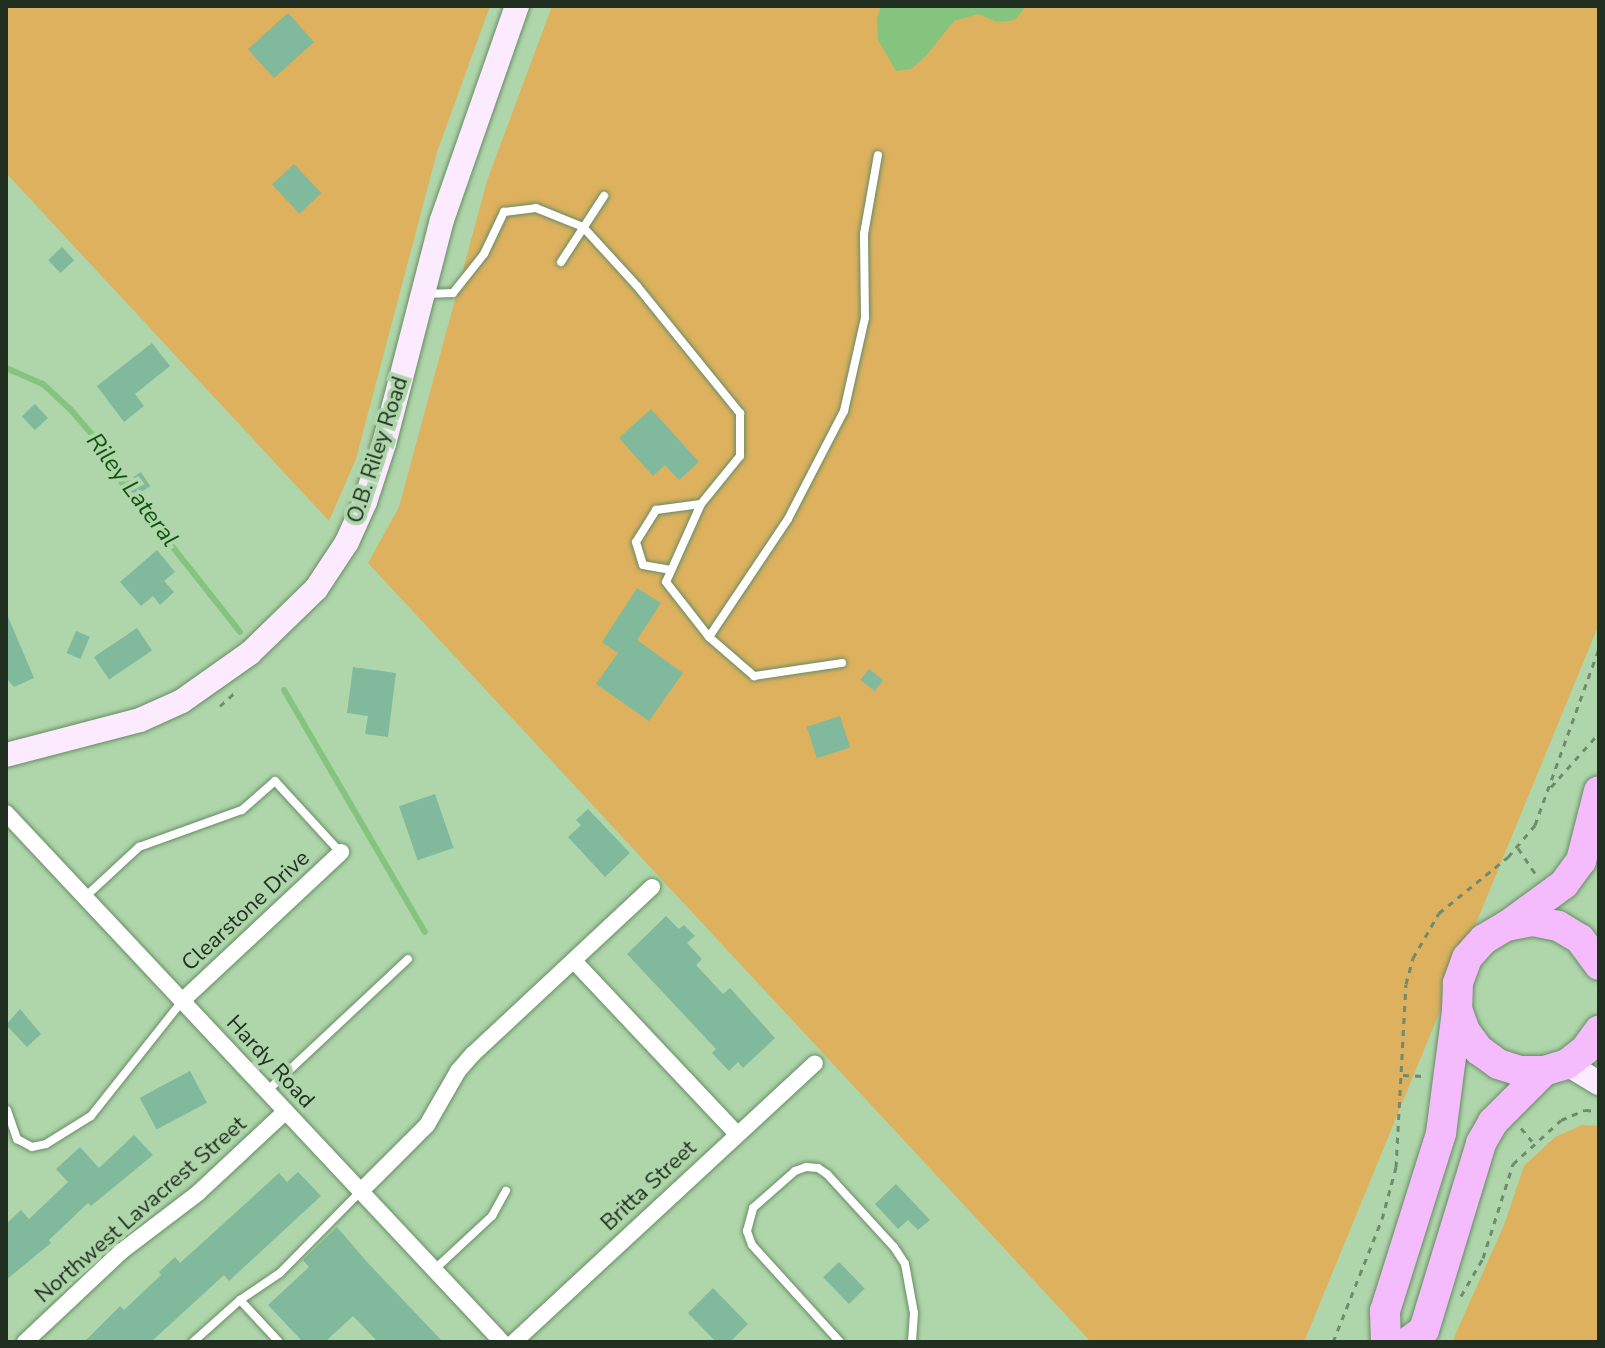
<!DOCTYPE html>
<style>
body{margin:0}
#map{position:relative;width:1605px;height:1348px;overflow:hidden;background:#afd6ab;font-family:"Nunito Sans",sans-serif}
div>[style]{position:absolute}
.green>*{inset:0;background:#ddb15e}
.water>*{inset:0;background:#84c47e}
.stream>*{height:6px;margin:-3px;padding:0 3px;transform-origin:3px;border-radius:3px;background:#84c47e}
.building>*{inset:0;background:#80b99c;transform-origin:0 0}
.path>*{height:3px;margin-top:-1.5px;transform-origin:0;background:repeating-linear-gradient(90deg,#6f8b6c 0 6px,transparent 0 12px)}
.roads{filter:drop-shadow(0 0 2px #688c64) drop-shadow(0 0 2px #688c64)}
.lane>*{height:8px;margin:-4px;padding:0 4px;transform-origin:4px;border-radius:4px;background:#fff}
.street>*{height:16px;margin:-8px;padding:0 8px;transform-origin:8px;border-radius:8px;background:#fff}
.secondary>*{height:24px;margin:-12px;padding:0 12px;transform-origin:12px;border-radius:12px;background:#fcebfe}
.highway>*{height:30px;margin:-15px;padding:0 15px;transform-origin:15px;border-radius:15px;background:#f5bcfd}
span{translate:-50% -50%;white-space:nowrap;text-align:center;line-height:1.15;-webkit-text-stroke:8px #afd6ab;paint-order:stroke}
.street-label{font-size:22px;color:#202f1f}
.water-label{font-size:24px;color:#11530d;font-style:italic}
.frame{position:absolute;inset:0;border:8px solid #202f1f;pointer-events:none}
</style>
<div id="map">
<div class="green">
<div style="clip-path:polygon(6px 6px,490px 6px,437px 152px,356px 459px,329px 521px,6px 173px)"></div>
<div style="clip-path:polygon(552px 6px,1599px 6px,1599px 624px,1304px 1342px,1091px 1342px,368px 563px,399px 507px,487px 181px)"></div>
<div style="clip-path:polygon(1582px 1125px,1599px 1126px,1599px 1342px,1452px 1342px,1504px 1225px,1524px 1166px,1555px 1137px)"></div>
</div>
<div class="water">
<div style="clip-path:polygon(881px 6px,1026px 6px,1015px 20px,997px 22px,978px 14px,954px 21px,925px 57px,911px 69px,896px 71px,878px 40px,877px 18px)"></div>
</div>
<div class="stream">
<div style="left:6px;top:368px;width:40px;rotate:23.4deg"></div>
<div style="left:43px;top:384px;width:37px;rotate:43deg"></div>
<div style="left:70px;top:409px;width:38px;rotate:49deg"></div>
<div style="left:95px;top:438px;width:52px;rotate:59deg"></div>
<div style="left:122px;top:483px;width:190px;rotate:51.6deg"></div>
<div style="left:284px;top:690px;width:280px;rotate:59.8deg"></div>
</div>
<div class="building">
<div style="left:288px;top:13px;width:39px;height:54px;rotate:48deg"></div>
<div style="left:294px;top:164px;width:40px;height:30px;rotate:47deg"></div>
<div style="left:62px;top:247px;width:18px;height:19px;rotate:47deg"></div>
<div style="clip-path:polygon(152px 343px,170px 366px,135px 394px,144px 406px,124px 422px,97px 386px)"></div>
<div style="left:35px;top:404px;width:19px;height:18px;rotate:47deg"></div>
<div style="clip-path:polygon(651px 409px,699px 462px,679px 480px,665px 465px,653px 476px,619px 438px)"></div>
<div style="left:141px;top:472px;width:17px;height:19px;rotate:57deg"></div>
<div style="clip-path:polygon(157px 550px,175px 572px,164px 581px,174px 592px,160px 605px,153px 596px,141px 606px,120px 582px)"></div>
<div style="clip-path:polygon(637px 588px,661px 603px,637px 640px,683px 673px,649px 721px,596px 684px,618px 653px,602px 642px)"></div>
<div style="clip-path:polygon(6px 612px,34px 678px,14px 687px,6px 678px)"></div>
<div style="left:137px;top:628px;width:27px;height:52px;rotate:56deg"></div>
<div style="left:76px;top:631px;width:15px;height:24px;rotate:23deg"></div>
<div style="clip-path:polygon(353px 667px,396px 673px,388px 737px,365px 734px,368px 716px,347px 713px)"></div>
<div style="left:869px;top:669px;width:18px;height:14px;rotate:38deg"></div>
<div style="left:840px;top:716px;width:33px;height:35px;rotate:72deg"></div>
<div style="left:435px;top:794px;width:57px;height:38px;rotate:71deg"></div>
<div style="clip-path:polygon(588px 809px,630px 853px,605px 877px,568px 837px,581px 825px,576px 820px)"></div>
<div style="clip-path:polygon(666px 916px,679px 929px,684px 925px,695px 936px,687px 943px,702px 959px,696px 965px,723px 994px,730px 988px,775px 1038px,743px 1068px,738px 1062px,729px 1071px,712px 1053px,716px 1049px,627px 954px)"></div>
<div style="clip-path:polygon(20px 1009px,41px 1034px,27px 1047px,6px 1025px)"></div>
<div style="left:190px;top:1071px;width:36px;height:57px;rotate:62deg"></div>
<div style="clip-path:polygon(134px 1135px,153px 1155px,91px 1206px,88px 1203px,49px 1240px,51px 1243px,6px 1280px,6px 1224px,21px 1210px,29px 1219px,68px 1182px,56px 1169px,80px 1147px,99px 1168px)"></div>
<div style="clip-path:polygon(298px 1172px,321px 1196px,229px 1281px,224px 1275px,151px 1342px,84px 1342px,120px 1306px,124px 1310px,161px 1275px,159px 1272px,175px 1257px,180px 1263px,279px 1173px,287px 1182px)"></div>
<div style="clip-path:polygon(896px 1184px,930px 1220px,918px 1230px,908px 1220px,898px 1229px,875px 1204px)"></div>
<div style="clip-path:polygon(337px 1227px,367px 1262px,443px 1342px,378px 1342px,353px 1316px,325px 1342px,303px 1342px,285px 1323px,268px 1305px,309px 1267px,303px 1260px)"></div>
<div style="left:839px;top:1262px;width:37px;height:22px;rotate:46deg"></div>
<div style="clip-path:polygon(713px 1288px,748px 1324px,730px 1342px,716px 1342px,688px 1313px)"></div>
</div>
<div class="path">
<div style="left:220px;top:706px;width:24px;rotate:-42deg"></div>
<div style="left:1551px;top:787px;width:72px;rotate:-48.4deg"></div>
<div style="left:1518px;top:848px;width:32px;rotate:56deg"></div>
<div style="left:1403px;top:1075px;width:20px;rotate:3deg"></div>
<div style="left:1521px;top:1128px;width:17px;rotate:50deg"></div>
<div style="left:1461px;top:1296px;width:44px;rotate:-59.9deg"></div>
<div style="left:1483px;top:1258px;width:99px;rotate:-72.3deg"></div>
<div style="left:1513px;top:1164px;width:65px;rotate:-42.5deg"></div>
<div style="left:1561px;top:1120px;width:26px;rotate:-23deg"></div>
<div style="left:1585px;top:1110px;width:14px;rotate:4deg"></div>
<div style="left:1333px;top:1342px;width:132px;rotate:-68.3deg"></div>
<div style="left:1382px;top:1219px;width:54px;rotate:-74.9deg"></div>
<div style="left:1396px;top:1167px;width:183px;rotate:-86.9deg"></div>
<div style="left:1406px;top:984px;width:27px;rotate:-75deg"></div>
<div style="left:1413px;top:958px;width:52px;rotate:-60deg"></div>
<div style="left:1439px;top:913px;width:89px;rotate:-39.1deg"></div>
<div style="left:1508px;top:857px;width:42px;rotate:-49.8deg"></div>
<div style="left:1535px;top:825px;width:188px;rotate:-70.1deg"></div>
</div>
<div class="roads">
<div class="lane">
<div style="left:561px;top:262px;width:79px;rotate:-56.9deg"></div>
<div style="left:426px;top:294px;width:27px;rotate:-2deg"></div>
<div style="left:453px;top:293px;width:50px;rotate:-51.5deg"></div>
<div style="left:484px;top:254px;width:47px;rotate:-64.5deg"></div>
<div style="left:504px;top:212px;width:32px;rotate:-7deg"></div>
<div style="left:536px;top:208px;width:51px;rotate:22deg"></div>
<div style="left:583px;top:227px;width:80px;rotate:47.5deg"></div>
<div style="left:637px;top:286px;width:164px;rotate:51deg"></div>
<div style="left:740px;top:413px;width:43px;rotate:90deg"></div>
<div style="left:740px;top:456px;width:62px;rotate:129.1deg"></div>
<div style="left:701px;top:504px;width:85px;rotate:114.2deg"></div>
<div style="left:666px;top:582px;width:70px;rotate:52deg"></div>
<div style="left:709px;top:637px;width:60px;rotate:40.9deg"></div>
<div style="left:754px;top:676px;width:89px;rotate:-8.4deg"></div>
<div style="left:671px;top:570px;width:28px;rotate:-170deg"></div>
<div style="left:643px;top:565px;width:24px;rotate:-107deg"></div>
<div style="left:636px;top:542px;width:38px;rotate:-58deg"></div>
<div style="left:656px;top:510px;width:45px;rotate:-7.6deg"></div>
<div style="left:709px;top:637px;width:142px;rotate:-56.2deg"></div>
<div style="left:788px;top:519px;width:122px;rotate:-62.6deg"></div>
<div style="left:844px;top:411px;width:95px;rotate:-77.3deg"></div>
<div style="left:865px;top:318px;width:84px;rotate:-90.7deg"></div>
<div style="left:864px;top:234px;width:80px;rotate:-80deg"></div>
<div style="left:85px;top:897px;width:74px;rotate:-42.8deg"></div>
<div style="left:139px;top:847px;width:109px;rotate:-19.8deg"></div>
<div style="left:242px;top:810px;width:44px;rotate:-41.3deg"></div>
<div style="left:275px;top:781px;width:96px;rotate:47.5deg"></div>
<div style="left:267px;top:1091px;width:193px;rotate:-43.1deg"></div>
<div style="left:7px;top:1110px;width:31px;rotate:71deg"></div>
<div style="left:17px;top:1139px;width:17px;rotate:28deg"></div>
<div style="left:32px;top:1147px;width:14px;rotate:-12deg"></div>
<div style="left:46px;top:1144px;width:53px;rotate:-31.9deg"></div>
<div style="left:91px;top:1116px;width:147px;rotate:-51.6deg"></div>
<div style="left:435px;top:1269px;width:78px;rotate:-42.9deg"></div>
<div style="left:492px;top:1216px;width:29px;rotate:-61deg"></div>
<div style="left:240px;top:1300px;width:57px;rotate:47.1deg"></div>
<div style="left:193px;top:1342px;width:63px;rotate:-41.8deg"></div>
<div style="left:240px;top:1300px;width:48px;rotate:-34deg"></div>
<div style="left:280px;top:1273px;width:114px;rotate:-45.4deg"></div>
<div style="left:840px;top:1342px;width:131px;rotate:-132.2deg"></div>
<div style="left:752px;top:1245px;width:15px;rotate:-110deg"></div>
<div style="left:747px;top:1231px;width:24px;rotate:-75deg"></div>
<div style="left:753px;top:1208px;width:56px;rotate:-41.4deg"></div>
<div style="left:795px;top:1171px;width:12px;rotate:-20deg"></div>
<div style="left:806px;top:1167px;width:12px;rotate:5deg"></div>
<div style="left:818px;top:1168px;width:11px;rotate:34deg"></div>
<div style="left:827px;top:1174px;width:99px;rotate:47.5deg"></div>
<div style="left:894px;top:1247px;width:20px;rotate:57deg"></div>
<div style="left:905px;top:1264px;width:50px;rotate:79.6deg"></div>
<div style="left:914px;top:1313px;width:29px;rotate:94deg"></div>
</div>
<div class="street">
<div style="left:6px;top:813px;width:725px;rotate:46.84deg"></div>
<div style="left:574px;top:961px;width:238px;rotate:46.7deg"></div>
<div style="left:182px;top:1001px;width:218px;rotate:-43.1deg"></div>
<div style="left:360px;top:1192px;width:95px;rotate:-45deg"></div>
<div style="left:427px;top:1125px;width:62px;rotate:-60.1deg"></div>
<div style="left:458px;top:1071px;width:23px;rotate:-49deg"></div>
<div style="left:473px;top:1054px;width:245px;rotate:-43deg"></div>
<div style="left:25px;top:1342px;width:133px;rotate:-43.2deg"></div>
<div style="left:122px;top:1251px;width:96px;rotate:-37.3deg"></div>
<div style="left:198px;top:1193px;width:120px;rotate:-43deg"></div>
<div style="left:514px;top:1342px;width:410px;rotate:-42.8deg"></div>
</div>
<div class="secondary">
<div style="left:6px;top:755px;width:138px;rotate:-14.6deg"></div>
<div style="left:140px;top:720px;width:46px;rotate:-24.3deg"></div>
<div style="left:182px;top:701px;width:83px;rotate:-35.2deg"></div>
<div style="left:250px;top:653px;width:92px;rotate:-44.1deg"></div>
<div style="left:316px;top:589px;width:56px;rotate:-56.6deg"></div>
<div style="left:347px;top:542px;width:44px;rotate:-65.8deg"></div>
<div style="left:365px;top:502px;width:61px;rotate:-71.9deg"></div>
<div style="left:384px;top:444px;width:231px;rotate:-75.5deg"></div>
<div style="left:442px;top:220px;width:227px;rotate:-70.7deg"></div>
<div style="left:1567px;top:1064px;width:37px;rotate:31deg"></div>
</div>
<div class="highway">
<div style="left:1508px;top:925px;width:69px;rotate:-36.2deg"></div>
<div style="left:1564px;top:884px;width:29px;rotate:-54deg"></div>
<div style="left:1581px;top:861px;width:72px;rotate:-75.6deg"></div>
<div style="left:1599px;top:965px;width:32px;rotate:-126deg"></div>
<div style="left:1580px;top:939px;width:26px;rotate:-149deg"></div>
<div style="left:1558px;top:926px;width:26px;rotate:-169deg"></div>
<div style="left:1532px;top:921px;width:26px;rotate:169deg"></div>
<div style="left:1506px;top:926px;width:26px;rotate:149deg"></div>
<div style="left:1484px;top:939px;width:25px;rotate:132deg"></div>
<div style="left:1467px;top:958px;width:27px;rotate:110deg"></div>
<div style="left:1458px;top:983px;width:26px;rotate:92deg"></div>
<div style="left:1457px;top:1009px;width:23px;rotate:70deg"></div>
<div style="left:1465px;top:1031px;width:24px;rotate:54deg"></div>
<div style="left:1479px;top:1050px;width:24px;rotate:36deg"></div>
<div style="left:1498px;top:1064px;width:23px;rotate:18deg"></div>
<div style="left:1520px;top:1071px;width:24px"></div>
<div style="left:1544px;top:1071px;width:24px;rotate:-17deg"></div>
<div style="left:1567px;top:1064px;width:23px;rotate:-38deg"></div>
<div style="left:1585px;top:1050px;width:24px;rotate:-54deg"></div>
<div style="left:1386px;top:1342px;width:31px;rotate:-92deg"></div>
<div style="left:1385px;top:1311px;width:187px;rotate:-72.5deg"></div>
<div style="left:1441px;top:1133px;width:123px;rotate:-82.5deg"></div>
<div style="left:1408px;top:1342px;width:20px;rotate:-37deg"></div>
<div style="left:1424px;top:1330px;width:195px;rotate:-73deg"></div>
<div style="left:1481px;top:1143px;width:24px;rotate:-60deg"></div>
<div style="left:1493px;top:1122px;width:72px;rotate:-45deg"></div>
</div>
</div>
<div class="street-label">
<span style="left:378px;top:450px;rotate:-72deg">O.B. Riley Road</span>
<span style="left:246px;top:911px;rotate:-43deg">Clearstone Drive</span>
<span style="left:270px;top:1062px;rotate:47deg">Hardy Road</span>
<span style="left:649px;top:1186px;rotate:-43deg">Britta Street</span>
<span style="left:141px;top:1210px;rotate:-41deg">Northwest Lavacrest Street</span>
</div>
<div class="water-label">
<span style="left:132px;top:490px;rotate:53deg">Riley Lateral</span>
</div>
<div class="frame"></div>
</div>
